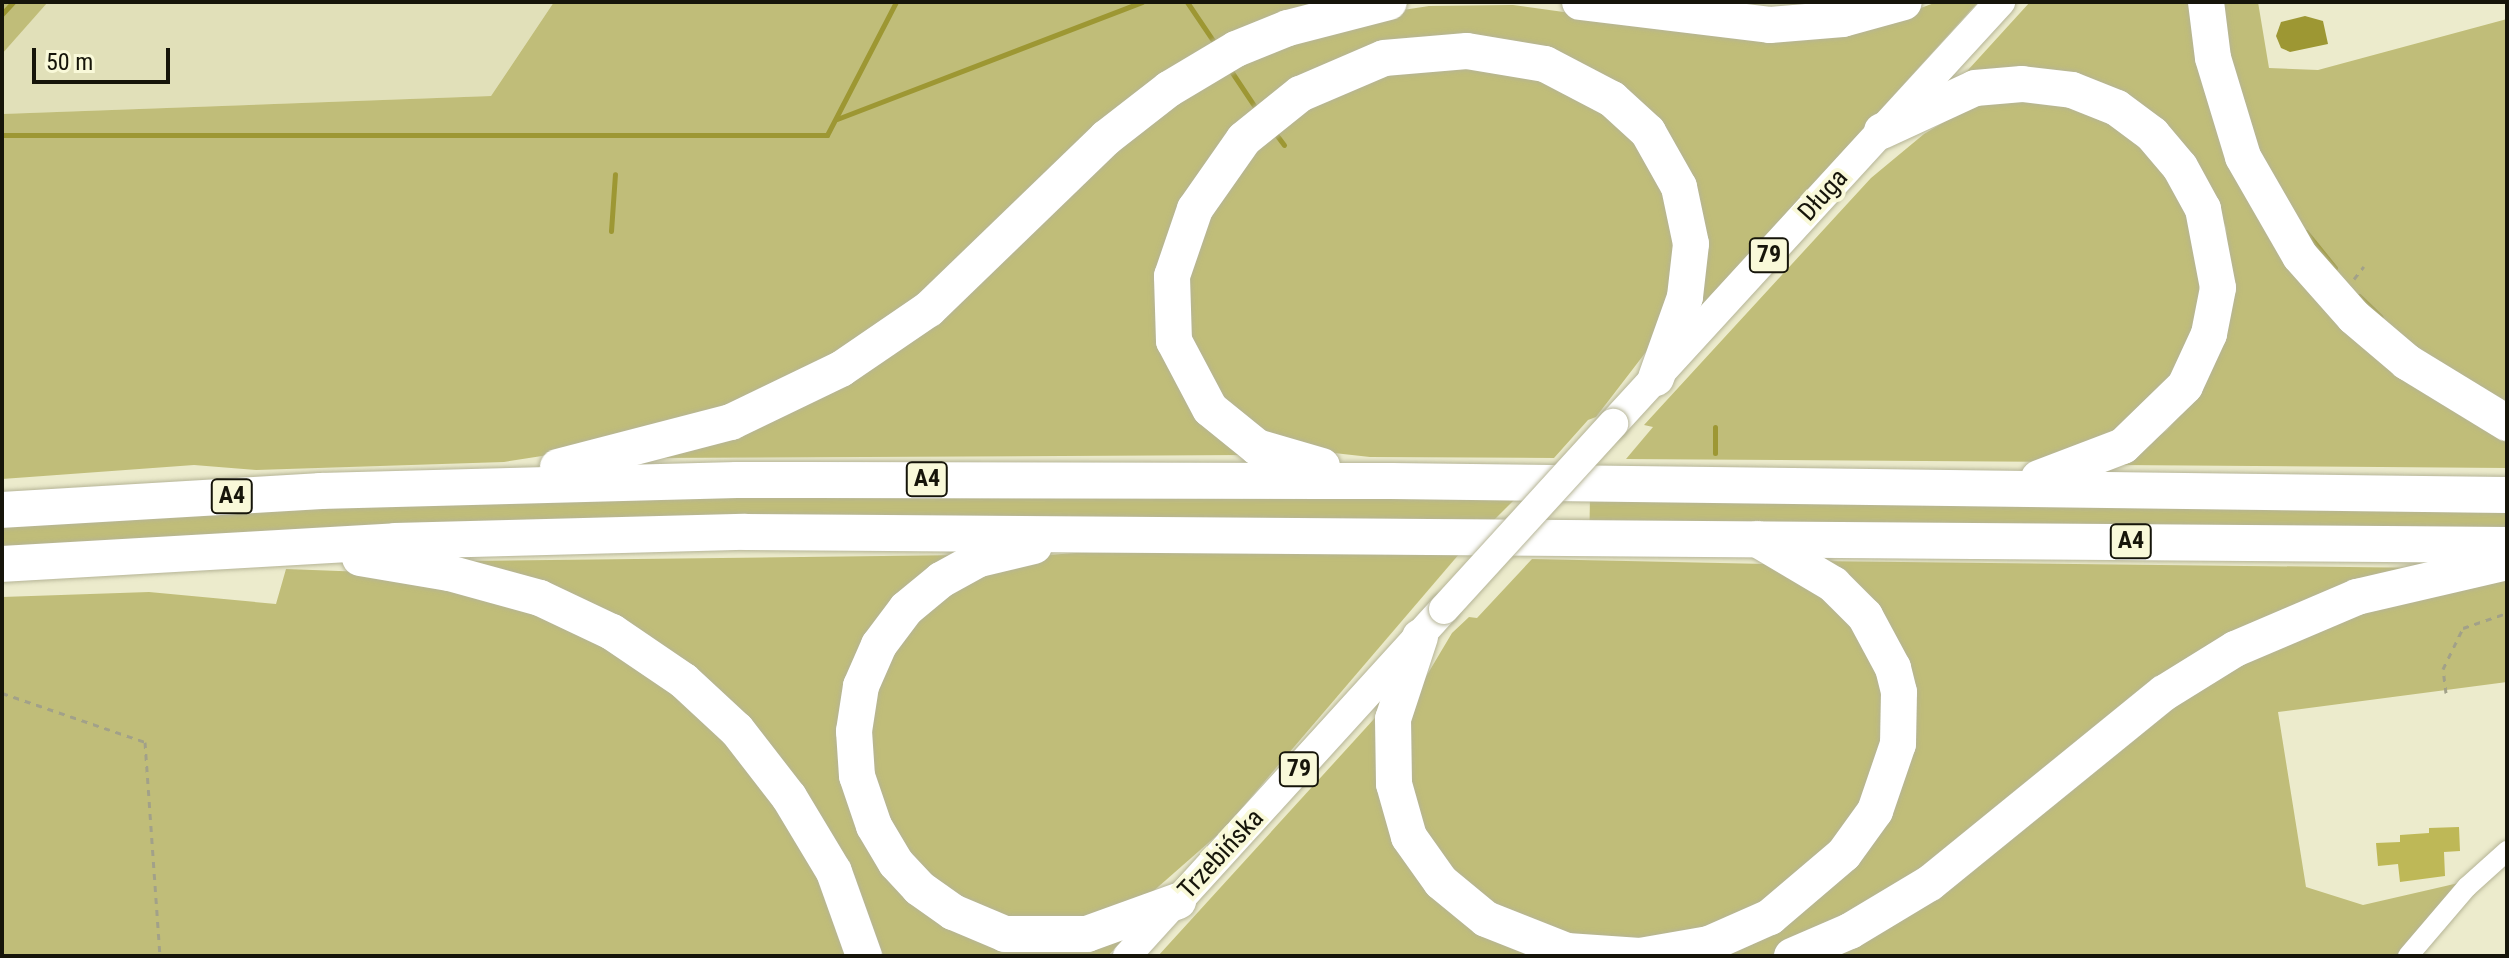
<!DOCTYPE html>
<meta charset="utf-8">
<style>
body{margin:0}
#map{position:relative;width:2509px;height:958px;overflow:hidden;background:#ecebcc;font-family:"Roboto Condensed",sans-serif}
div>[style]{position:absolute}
.built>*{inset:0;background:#e1e0b9}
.green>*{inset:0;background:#c0bd79;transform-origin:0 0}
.water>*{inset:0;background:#9d9733}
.stream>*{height:5px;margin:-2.5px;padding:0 2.5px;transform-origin:2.5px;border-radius:2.5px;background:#9d9733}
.building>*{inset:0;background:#beb857}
.path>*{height:3px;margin-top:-1.5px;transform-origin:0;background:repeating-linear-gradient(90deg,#a2a189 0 6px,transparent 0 12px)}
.roads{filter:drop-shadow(0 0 2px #b5b496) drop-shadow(0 0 2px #b5b496)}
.minor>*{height:20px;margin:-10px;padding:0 10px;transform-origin:10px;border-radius:10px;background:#fff}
.secondary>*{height:28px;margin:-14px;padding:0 14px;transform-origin:14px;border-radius:14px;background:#fff}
.primary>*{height:30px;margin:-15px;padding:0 15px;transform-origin:15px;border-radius:15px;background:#fff}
.motorway>*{height:36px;margin:-18px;padding:0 18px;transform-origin:18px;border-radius:18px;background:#fff}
.bridges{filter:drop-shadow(0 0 2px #b5b496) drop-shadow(0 0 2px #b5b496)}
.primary-bridge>*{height:30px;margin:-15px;padding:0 15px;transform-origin:15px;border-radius:15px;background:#fff}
span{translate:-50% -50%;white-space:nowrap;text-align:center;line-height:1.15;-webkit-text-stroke:8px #f9f9d9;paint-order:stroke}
.shield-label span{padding:2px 6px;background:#f9f9d9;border:2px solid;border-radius:6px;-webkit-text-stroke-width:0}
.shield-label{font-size:24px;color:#16150a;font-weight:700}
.street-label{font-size:26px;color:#16150a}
.frame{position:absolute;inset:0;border:4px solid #16150a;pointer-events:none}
.scale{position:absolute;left:32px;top:48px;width:138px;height:36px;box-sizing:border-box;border:4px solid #16150a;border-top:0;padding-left:10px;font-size:24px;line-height:28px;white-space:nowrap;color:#16150a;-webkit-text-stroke:6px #f9f9d9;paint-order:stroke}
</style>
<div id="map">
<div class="built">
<div style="clip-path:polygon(48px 2px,554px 2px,491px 96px,2px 114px,2px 54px)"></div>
</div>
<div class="green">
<div style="clip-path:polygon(2px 2px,48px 2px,2px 54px)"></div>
<div style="clip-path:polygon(554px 2px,1332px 2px,1273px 21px,957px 269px,789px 385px,587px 449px,504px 462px,256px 470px,194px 465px,2px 479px,2px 114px,491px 96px)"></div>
<div style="clip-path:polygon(1937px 2px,1978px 2px,1694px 316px,1693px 182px,1552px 53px,1288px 87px,1161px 272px,1244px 455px,646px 458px,792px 408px,1095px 161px,1238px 59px,1390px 12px,1429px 6px,1513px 5px,1722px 34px,1880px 23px)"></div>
<div style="clip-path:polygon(2030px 2px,2197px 2px,2296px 263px,2507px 433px,2507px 468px,2121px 465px,2167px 430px,2197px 396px,2231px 296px,2226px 228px,2217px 204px,2166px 130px,1958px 81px)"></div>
<div style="clip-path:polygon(2217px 2px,2258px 2px,2269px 68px,2318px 70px,2507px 19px,2507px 412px,2461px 387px,2334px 279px,2253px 153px)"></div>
<div style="clip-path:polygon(1452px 61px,1538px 75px,1627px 127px,1668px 189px,1680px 257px,1649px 348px,1596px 417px,1588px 420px,1554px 458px,1370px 457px,1307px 450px,1249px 427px,1212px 392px,1188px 339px,1185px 282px,1205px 221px,1245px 157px,1300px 108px,1365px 77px)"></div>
<div style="clip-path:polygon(1981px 100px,2068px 101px,2131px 134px,2178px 190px,2202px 263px,2196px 326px,2174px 378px,2114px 437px,2059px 462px,1626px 459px,1653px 427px,1644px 425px,1871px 178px,1924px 134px)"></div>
<div style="clip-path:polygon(594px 494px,1518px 496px,1490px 524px,2px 554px,2px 523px)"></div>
<div style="left:1590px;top:497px;width:917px;height:32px;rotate:1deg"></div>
<div style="clip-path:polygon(1076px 553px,1460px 553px,1223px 830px,1150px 894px,1083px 923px,977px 914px,902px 856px,866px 765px,877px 672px,937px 594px,1019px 557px)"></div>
<div style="clip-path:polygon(963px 555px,926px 576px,842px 736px,939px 916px,1127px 935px,1108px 956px,875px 956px,758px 741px,468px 561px)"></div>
<div style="clip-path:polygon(1532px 559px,1767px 564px,1846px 608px,1890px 706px,1863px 812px,1753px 914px,1629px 946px,1506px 920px,1432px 856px,1402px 750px,1421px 685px,1452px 633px,1469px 617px,1477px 618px)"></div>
<div style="clip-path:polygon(1815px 561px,2431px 568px,2351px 589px,1929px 872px,1786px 949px,1767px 956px,1695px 956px,1793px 912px,1909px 725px)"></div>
<div style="clip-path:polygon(286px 569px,392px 573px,565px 620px,715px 722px,794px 825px,853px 956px,2px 956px,2px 597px,149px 592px,276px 604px)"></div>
<div style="clip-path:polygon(2507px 577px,2507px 682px,2278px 712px,2306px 887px,2363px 905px,2463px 882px,2400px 956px,1818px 956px,2180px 695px,2330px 619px)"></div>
<div style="clip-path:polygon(1384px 708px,1388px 817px,1552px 956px,1158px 956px)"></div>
</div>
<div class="water">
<div style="clip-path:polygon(2305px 16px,2323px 21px,2328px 44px,2290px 52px,2281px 48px,2276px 36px,2281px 22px)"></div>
</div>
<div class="stream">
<div style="left:1187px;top:2px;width:52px;rotate:56deg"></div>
<div style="left:2px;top:14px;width:16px;rotate:-47deg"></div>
<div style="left:1229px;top:68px;width:50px;rotate:56.3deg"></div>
<div style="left:837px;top:119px;width:327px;rotate:-21deg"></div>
<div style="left:1275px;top:133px;width:15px;rotate:53deg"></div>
<div style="left:2px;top:135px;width:825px"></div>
<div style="left:827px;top:135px;width:150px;rotate:-62.6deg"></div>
<div style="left:611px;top:231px;width:57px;rotate:-86deg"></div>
<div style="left:2306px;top:232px;width:46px;rotate:51.1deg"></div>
<div style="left:2359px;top:296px;width:30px;rotate:44deg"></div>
<div style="left:1715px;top:427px;width:26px;rotate:90deg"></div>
</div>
<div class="building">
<div style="clip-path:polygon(2459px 827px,2460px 851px,2444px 852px,2445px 876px,2400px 882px,2398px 864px,2378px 866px,2376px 843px,2400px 842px,2400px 835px,2429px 833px,2429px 828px)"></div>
</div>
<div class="path">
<div style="left:2354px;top:279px;width:16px;rotate:-52deg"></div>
<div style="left:2px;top:693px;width:151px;rotate:18.9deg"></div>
<div style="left:145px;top:742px;width:215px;rotate:86deg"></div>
<div style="left:2446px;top:693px;width:24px;rotate:-97deg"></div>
<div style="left:2443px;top:669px;width:46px;rotate:-64deg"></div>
<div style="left:2463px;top:628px;width:46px;rotate:-18.8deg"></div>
</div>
<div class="roads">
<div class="minor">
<div style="left:2408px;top:956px;width:91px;rotate:-49.5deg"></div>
<div style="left:2467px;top:887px;width:54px;rotate:-42deg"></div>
</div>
<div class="secondary">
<div style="left:1127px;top:956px;width:74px;rotate:-47.7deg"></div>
</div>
<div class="primary">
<div style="left:1613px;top:424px;width:573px;rotate:-47.48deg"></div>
<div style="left:1178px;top:901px;width:395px;rotate:-47.7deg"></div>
</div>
<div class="motorway">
<div style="left:1580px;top:2px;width:191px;rotate:6.9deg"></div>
<div style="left:1770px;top:25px;width:73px;rotate:-4.7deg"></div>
<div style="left:1843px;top:19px;width:63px;rotate:-15.6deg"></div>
<div style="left:2206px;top:2px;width:56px;rotate:82.9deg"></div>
<div style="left:2213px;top:58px;width:103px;rotate:73.1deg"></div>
<div style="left:2243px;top:157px;width:114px;rotate:60.1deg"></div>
<div style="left:2300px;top:256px;width:81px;rotate:48.5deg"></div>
<div style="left:2354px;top:317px;width:70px;rotate:40.3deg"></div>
<div style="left:2407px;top:362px;width:117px;rotate:31.4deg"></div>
<div style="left:1882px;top:131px;width:102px;rotate:-24.8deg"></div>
<div style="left:1975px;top:88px;width:47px;rotate:-4.9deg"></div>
<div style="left:2022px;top:84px;width:50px;rotate:6.8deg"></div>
<div style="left:2072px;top:90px;width:48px;rotate:21.8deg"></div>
<div style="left:2117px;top:108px;width:44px;rotate:36.6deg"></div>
<div style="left:2152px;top:134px;width:43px;rotate:49.7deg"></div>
<div style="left:2180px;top:167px;width:48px;rotate:61.3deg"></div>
<div style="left:2203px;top:209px;width:80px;rotate:79.2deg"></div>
<div style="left:2218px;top:288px;width:47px;rotate:101.1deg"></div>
<div style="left:2209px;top:334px;width:57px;rotate:114.8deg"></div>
<div style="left:2185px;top:386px;width:86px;rotate:135.9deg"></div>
<div style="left:2123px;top:446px;width:90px;rotate:159.1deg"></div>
<div style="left:1322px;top:466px;width:68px;rotate:-163.7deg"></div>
<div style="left:1257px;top:447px;width:60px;rotate:-141deg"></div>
<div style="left:1210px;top:409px;width:77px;rotate:-117.9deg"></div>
<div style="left:1174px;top:341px;width:65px;rotate:-91.8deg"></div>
<div style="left:1172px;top:276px;width:71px;rotate:-71.1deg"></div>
<div style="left:1195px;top:209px;width:85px;rotate:-55deg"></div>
<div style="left:1244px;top:139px;width:72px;rotate:-38.8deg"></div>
<div style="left:1300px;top:94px;width:91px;rotate:-23.2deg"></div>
<div style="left:1384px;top:58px;width:83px;rotate:-4.8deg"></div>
<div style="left:1467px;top:51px;width:79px;rotate:9.5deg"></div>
<div style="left:1545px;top:64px;width:76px;rotate:27.6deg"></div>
<div style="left:1612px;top:99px;width:49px;rotate:42.5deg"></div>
<div style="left:1648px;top:132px;width:63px;rotate:60.6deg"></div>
<div style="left:1679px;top:187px;width:58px;rotate:78.1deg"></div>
<div style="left:1691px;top:244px;width:53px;rotate:96.5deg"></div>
<div style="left:1685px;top:297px;width:86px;rotate:109.7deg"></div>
<div style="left:558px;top:467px;width:179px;rotate:-14.6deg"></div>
<div style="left:731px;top:422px;width:122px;rotate:-25.7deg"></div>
<div style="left:841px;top:369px;width:107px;rotate:-34.3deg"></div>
<div style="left:929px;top:309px;width:246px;rotate:-44deg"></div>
<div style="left:1106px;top:138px;width:80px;rotate:-37.9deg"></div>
<div style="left:1169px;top:89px;width:78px;rotate:-30.8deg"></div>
<div style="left:1236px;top:49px;width:56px;rotate:-22deg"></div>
<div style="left:1288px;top:28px;width:104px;rotate:-14.4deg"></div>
<div style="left:2px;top:510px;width:319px;rotate:-3.4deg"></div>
<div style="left:320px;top:491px;width:417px;rotate:-1.5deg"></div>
<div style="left:737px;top:480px;width:654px;rotate:0.09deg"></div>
<div style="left:1391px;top:481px;width:1116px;rotate:0.72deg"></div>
<div style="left:1034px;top:546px;width:57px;rotate:166.7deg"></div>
<div style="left:979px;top:559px;width:43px;rotate:151.1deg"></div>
<div style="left:941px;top:580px;width:45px;rotate:140.4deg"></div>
<div style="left:906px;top:609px;width:45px;rotate:126.9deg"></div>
<div style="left:879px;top:645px;width:45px;rotate:113.7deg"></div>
<div style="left:861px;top:686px;width:46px;rotate:98.8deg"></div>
<div style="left:854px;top:731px;width:45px;rotate:86.2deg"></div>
<div style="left:857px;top:776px;width:53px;rotate:71.2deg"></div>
<div style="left:874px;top:826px;width:43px;rotate:59.3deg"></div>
<div style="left:896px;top:863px;width:34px;rotate:47deg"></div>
<div style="left:919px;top:888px;width:42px;rotate:35.2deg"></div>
<div style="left:953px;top:912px;width:56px;rotate:22.9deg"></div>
<div style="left:1005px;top:934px;width:82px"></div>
<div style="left:1087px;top:934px;width:97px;rotate:-19.9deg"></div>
<div style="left:360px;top:558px;width:90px;rotate:9.6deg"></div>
<div style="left:449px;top:573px;width:94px;rotate:15.4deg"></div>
<div style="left:540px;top:598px;width:80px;rotate:25.3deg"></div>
<div style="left:612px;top:632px;width:87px;rotate:34.2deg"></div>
<div style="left:684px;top:681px;width:72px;rotate:42.8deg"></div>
<div style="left:737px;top:730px;width:85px;rotate:52.2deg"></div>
<div style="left:789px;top:797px;width:87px;rotate:59deg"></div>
<div style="left:834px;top:872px;width:89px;rotate:70.3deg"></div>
<div style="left:2px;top:564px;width:394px;rotate:-3.3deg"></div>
<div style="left:395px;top:541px;width:350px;rotate:-1.5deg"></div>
<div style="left:745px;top:532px;width:1762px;rotate:0.42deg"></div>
<div style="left:1420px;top:637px;width:86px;rotate:108.2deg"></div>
<div style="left:1393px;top:719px;width:65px;rotate:89.1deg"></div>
<div style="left:1394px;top:784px;width:55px;rotate:74.2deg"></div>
<div style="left:1409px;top:837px;width:55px;rotate:54.6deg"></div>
<div style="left:1441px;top:882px;width:58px;rotate:39.4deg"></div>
<div style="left:1486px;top:919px;width:87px;rotate:21.6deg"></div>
<div style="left:1567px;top:951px;width:73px;rotate:3.9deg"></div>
<div style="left:1640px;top:956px;width:70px;rotate:-9.9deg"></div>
<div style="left:1709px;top:944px;width:67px;rotate:-23.9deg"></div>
<div style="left:1770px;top:917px;width:97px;rotate:-40.4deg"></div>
<div style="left:1844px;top:854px;width:53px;rotate:-54.2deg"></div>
<div style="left:1875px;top:811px;width:71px;rotate:-71.1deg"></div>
<div style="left:1898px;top:744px;width:52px;rotate:-88.9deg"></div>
<div style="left:1899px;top:692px;width:25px;rotate:-104deg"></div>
<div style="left:1893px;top:668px;width:59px;rotate:-118.3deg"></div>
<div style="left:1865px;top:616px;width:45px;rotate:-135deg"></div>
<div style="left:1833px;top:584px;width:88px;rotate:-149.4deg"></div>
<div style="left:1792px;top:956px;width:63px;rotate:-23.3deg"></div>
<div style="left:1850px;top:931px;width:93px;rotate:-31deg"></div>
<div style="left:1930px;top:883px;width:301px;rotate:-39.1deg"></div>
<div style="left:2164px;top:693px;width:84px;rotate:-31.8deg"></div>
<div style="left:2235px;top:649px;width:133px;rotate:-23.1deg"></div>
<div style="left:2357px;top:597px;width:154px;rotate:-13.1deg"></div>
</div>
</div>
<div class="bridges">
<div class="primary-bridge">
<div style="left:1444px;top:609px;width:251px;rotate:-47.6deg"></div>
</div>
</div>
<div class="shield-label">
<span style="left:1769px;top:255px">79</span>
<span style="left:927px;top:479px">A4</span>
<span style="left:232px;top:496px">A4</span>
<span style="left:2131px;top:541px">A4</span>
<span style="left:1299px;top:769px">79</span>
</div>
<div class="street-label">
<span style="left:1823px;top:195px;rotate:-48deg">Długa</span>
<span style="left:1221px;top:854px;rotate:-47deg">Trzebińska</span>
</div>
<div class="frame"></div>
<div class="scale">50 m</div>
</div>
